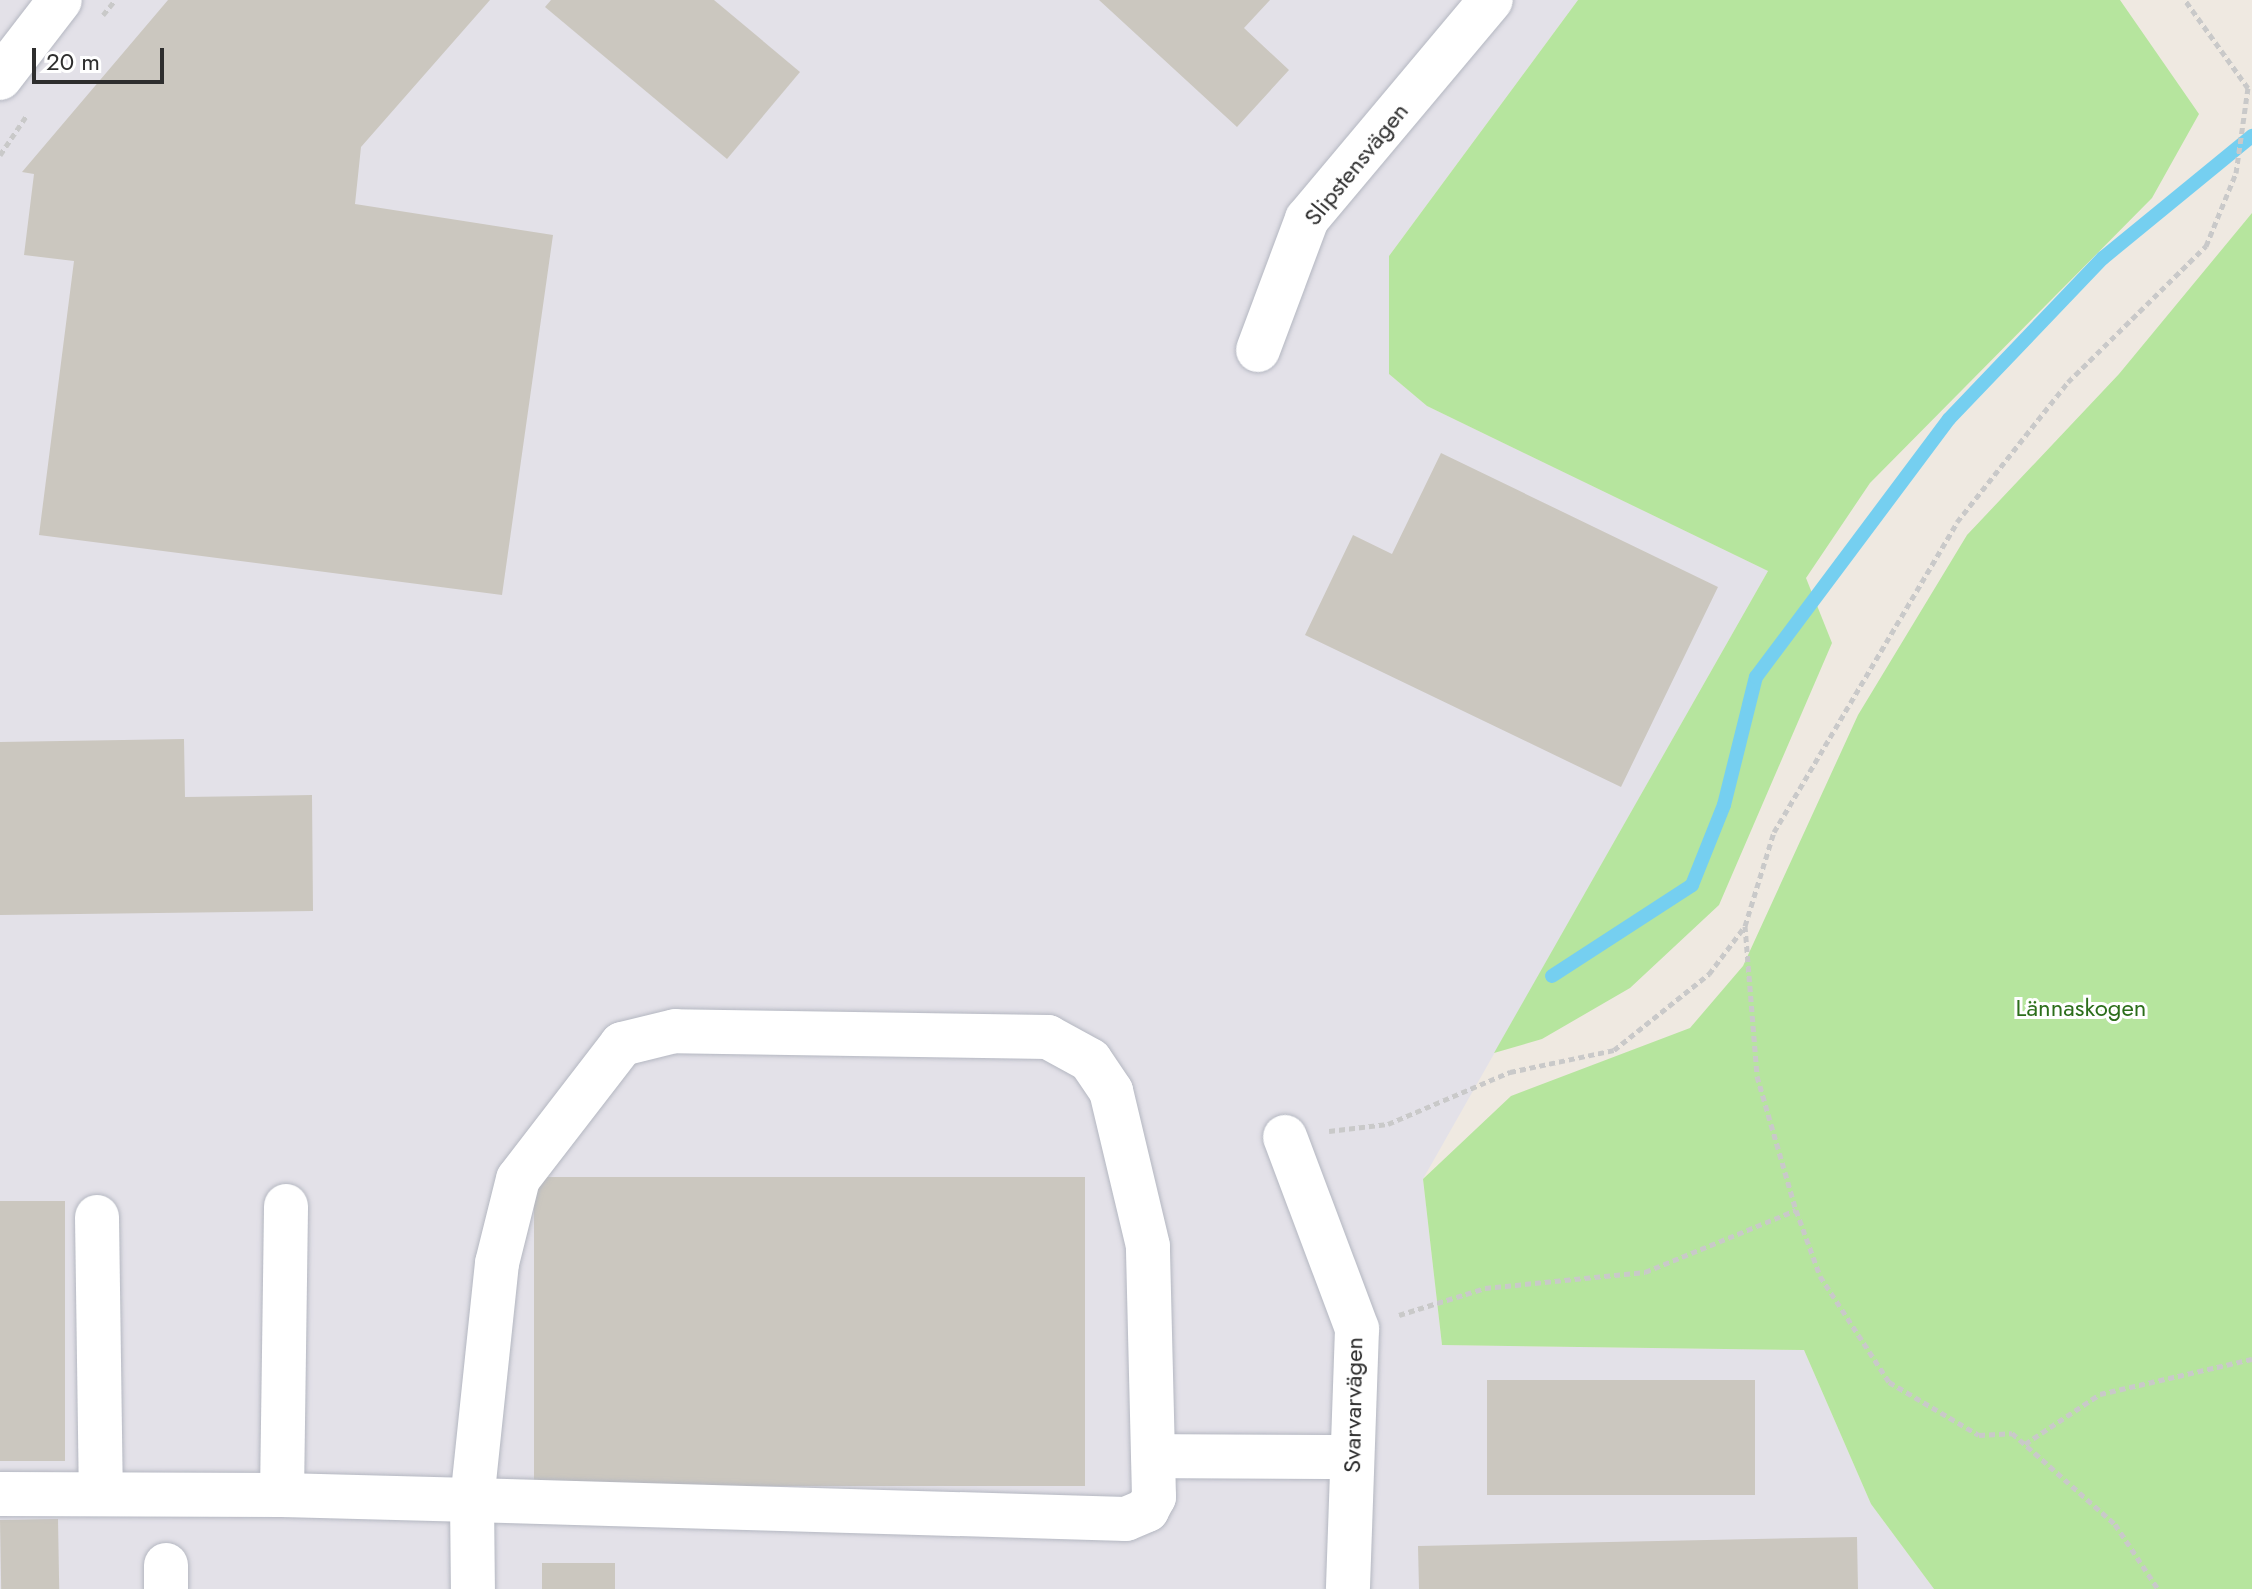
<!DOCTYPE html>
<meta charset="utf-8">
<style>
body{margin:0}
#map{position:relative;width:2252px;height:1589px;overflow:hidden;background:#efe9e1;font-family:Jost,sans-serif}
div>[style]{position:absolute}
.industrial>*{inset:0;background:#e3e1e8}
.green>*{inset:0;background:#b6e59e}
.stream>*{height:14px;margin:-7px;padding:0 7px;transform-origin:7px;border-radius:7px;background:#75cff0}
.building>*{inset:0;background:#cbc7bf;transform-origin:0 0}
.path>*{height:5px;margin-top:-2.5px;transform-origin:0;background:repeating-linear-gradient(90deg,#c9c9c9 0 6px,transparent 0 10px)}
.roads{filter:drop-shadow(0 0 2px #b4b7c1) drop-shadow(0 0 2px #b4b7c1)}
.minor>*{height:44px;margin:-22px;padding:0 22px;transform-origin:22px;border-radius:22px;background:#fff}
span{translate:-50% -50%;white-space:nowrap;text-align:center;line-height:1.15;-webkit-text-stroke:6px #fff;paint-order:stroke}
.street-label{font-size:24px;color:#2e2e2e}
.park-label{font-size:24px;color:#2c6e1b}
.scale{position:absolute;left:32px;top:48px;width:132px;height:36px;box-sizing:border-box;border:4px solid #2e2e2e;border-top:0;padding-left:10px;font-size:24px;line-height:28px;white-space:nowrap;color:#2e2e2e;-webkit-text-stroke:6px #fff;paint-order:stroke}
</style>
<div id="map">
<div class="industrial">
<div style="clip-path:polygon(0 0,1578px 0,1389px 256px,1389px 374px,1427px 406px,1768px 571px,1423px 1179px,1442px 1345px,1804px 1350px,1871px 1504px,1934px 1589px,0 1589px)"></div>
</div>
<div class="green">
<div style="clip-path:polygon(1578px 0,2120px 0,2199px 114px,2152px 198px,1870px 483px,1806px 578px,1832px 643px,1719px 905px,1630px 988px,1542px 1039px,1494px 1053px,1768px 571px,1427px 406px,1389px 374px,1389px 256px)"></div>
<div style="clip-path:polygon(2252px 213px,2252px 1589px,1934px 1589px,1871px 1504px,1804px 1350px,1442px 1345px,1423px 1179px,1511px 1096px,1690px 1028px,1743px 966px,1858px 715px,1967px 535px,2119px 374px)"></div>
</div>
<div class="stream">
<div style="left:1552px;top:976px;width:167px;rotate:-33deg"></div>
<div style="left:1692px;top:885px;width:86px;rotate:-68.2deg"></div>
<div style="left:1724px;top:805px;width:132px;rotate:-76deg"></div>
<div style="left:1756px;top:677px;width:322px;rotate:-53.2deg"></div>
<div style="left:1949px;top:419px;width:223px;rotate:-46.3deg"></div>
<div style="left:2103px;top:258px;width:193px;rotate:-39.3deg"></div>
</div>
<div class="building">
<div style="clip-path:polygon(168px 0,490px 0,361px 147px,355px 204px,553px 235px,502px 595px,39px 535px,74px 261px,24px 255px,34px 174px,22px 172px)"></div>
<div style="clip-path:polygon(551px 0,714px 0,800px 72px,727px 159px,545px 7px)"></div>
<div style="clip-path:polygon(1099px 0,1270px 0,1244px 28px,1289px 70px,1237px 127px)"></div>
<div style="clip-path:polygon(1441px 453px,1718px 587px,1621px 787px,1305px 635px,1353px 535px,1392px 554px)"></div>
<div style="clip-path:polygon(184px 739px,185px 797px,312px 795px,313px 911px,0 915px,0 742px)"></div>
<div style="left:534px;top:1177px;width:551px;height:309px"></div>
<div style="left:0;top:1201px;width:65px;height:260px"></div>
<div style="left:1755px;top:1380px;width:115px;height:268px;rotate:90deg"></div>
<div style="left:58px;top:1519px;width:70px;height:58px;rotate:89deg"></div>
<div style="clip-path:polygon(1857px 1537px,1858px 1589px,1419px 1589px,1418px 1546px)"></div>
<div style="left:542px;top:1563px;width:73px;height:26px"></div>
</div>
<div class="path">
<div style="left:103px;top:15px;width:19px;rotate:-51deg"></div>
<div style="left:0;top:155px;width:48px;rotate:-56deg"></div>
<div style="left:1745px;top:926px;width:150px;rotate:85.4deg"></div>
<div style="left:1757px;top:1076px;width:140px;rotate:73.8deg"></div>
<div style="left:1329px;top:1131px;width:59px;rotate:-6.8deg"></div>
<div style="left:1388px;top:1124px;width:133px;rotate:-23.1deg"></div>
<div style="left:1510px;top:1072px;width:106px;rotate:-11.9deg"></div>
<div style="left:1614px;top:1050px;width:122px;rotate:-38.7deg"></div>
<div style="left:1709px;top:974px;width:60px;rotate:-53.1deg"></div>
<div style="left:1745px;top:926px;width:98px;rotate:-72.9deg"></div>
<div style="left:1774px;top:832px;width:360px;rotate:-59.4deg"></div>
<div style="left:1957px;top:522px;width:179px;rotate:-51.6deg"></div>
<div style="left:2068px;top:382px;width:194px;rotate:-44.6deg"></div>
<div style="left:2206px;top:246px;width:79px;rotate:-67.7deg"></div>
<div style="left:2236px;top:173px;width:86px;rotate:-82deg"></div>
<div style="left:2248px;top:88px;width:108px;rotate:-125.6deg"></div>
<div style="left:1399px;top:1315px;width:90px;rotate:-17.4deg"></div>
<div style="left:1485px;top:1288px;width:161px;rotate:-5.7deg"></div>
<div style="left:1645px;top:1272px;width:163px;rotate:-22.3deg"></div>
<div style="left:1796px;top:1210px;width:70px;rotate:70deg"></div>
<div style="left:1820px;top:1276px;width:126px;rotate:56.9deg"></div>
<div style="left:1889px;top:1382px;width:104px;rotate:30.5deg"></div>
<div style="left:1979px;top:1435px;width:33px;rotate:-3deg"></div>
<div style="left:2012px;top:1433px;width:137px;rotate:41.5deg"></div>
<div style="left:2115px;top:1524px;width:78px;rotate:56.5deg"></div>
<div style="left:2025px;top:1444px;width:90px;rotate:-33.7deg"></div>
<div style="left:2100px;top:1394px;width:156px;rotate:-13deg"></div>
</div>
<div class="roads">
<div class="minor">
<div style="left:0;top:78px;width:98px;rotate:-52.4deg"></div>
<div style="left:1258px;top:350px;width:140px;rotate:-69.5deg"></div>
<div style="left:1307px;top:219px;width:286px;rotate:-50deg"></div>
<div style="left:1285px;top:1137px;width:205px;rotate:69.4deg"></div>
<div style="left:1357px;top:1329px;width:260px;rotate:92deg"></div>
<div style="left:97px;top:1217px;width:274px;rotate:89.2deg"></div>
<div style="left:1153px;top:1456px;width:199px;rotate:0.3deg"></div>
<div style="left:0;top:1494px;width:282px;rotate:0.2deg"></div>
<div style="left:282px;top:1495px;width:190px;rotate:1.5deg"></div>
<div style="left:472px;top:1500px;width:654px;rotate:1.66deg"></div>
<div style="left:1126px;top:1519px;width:23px;rotate:-23deg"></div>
<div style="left:1147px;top:1510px;width:15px;rotate:-62deg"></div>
<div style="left:1154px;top:1497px;width:251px;rotate:-91.4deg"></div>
<div style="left:1148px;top:1246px;width:159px;rotate:-103.4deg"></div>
<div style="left:1111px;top:1091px;width:37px;rotate:-124deg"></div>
<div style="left:1090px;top:1060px;width:48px;rotate:-151.3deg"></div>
<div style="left:1048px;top:1037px;width:373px;rotate:-179.1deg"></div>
<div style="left:675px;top:1031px;width:55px;rotate:166.2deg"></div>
<div style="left:622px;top:1044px;width:170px;rotate:127.6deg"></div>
<div style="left:518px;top:1179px;width:87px;rotate:104deg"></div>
<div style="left:497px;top:1263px;width:238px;rotate:96deg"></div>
<div style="left:472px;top:1500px;width:89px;rotate:89.4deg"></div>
<div style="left:282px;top:1495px;width:289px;rotate:-89.2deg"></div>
<div style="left:166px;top:1565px;width:24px;rotate:90deg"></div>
</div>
</div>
<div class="street-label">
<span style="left:1356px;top:164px;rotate:-51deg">Slipstensvägen</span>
<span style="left:1353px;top:1405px;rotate:-89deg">Svarvarvägen</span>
</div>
<div class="park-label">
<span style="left:2081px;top:1008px">Lännaskogen</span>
</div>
<div class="scale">20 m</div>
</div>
